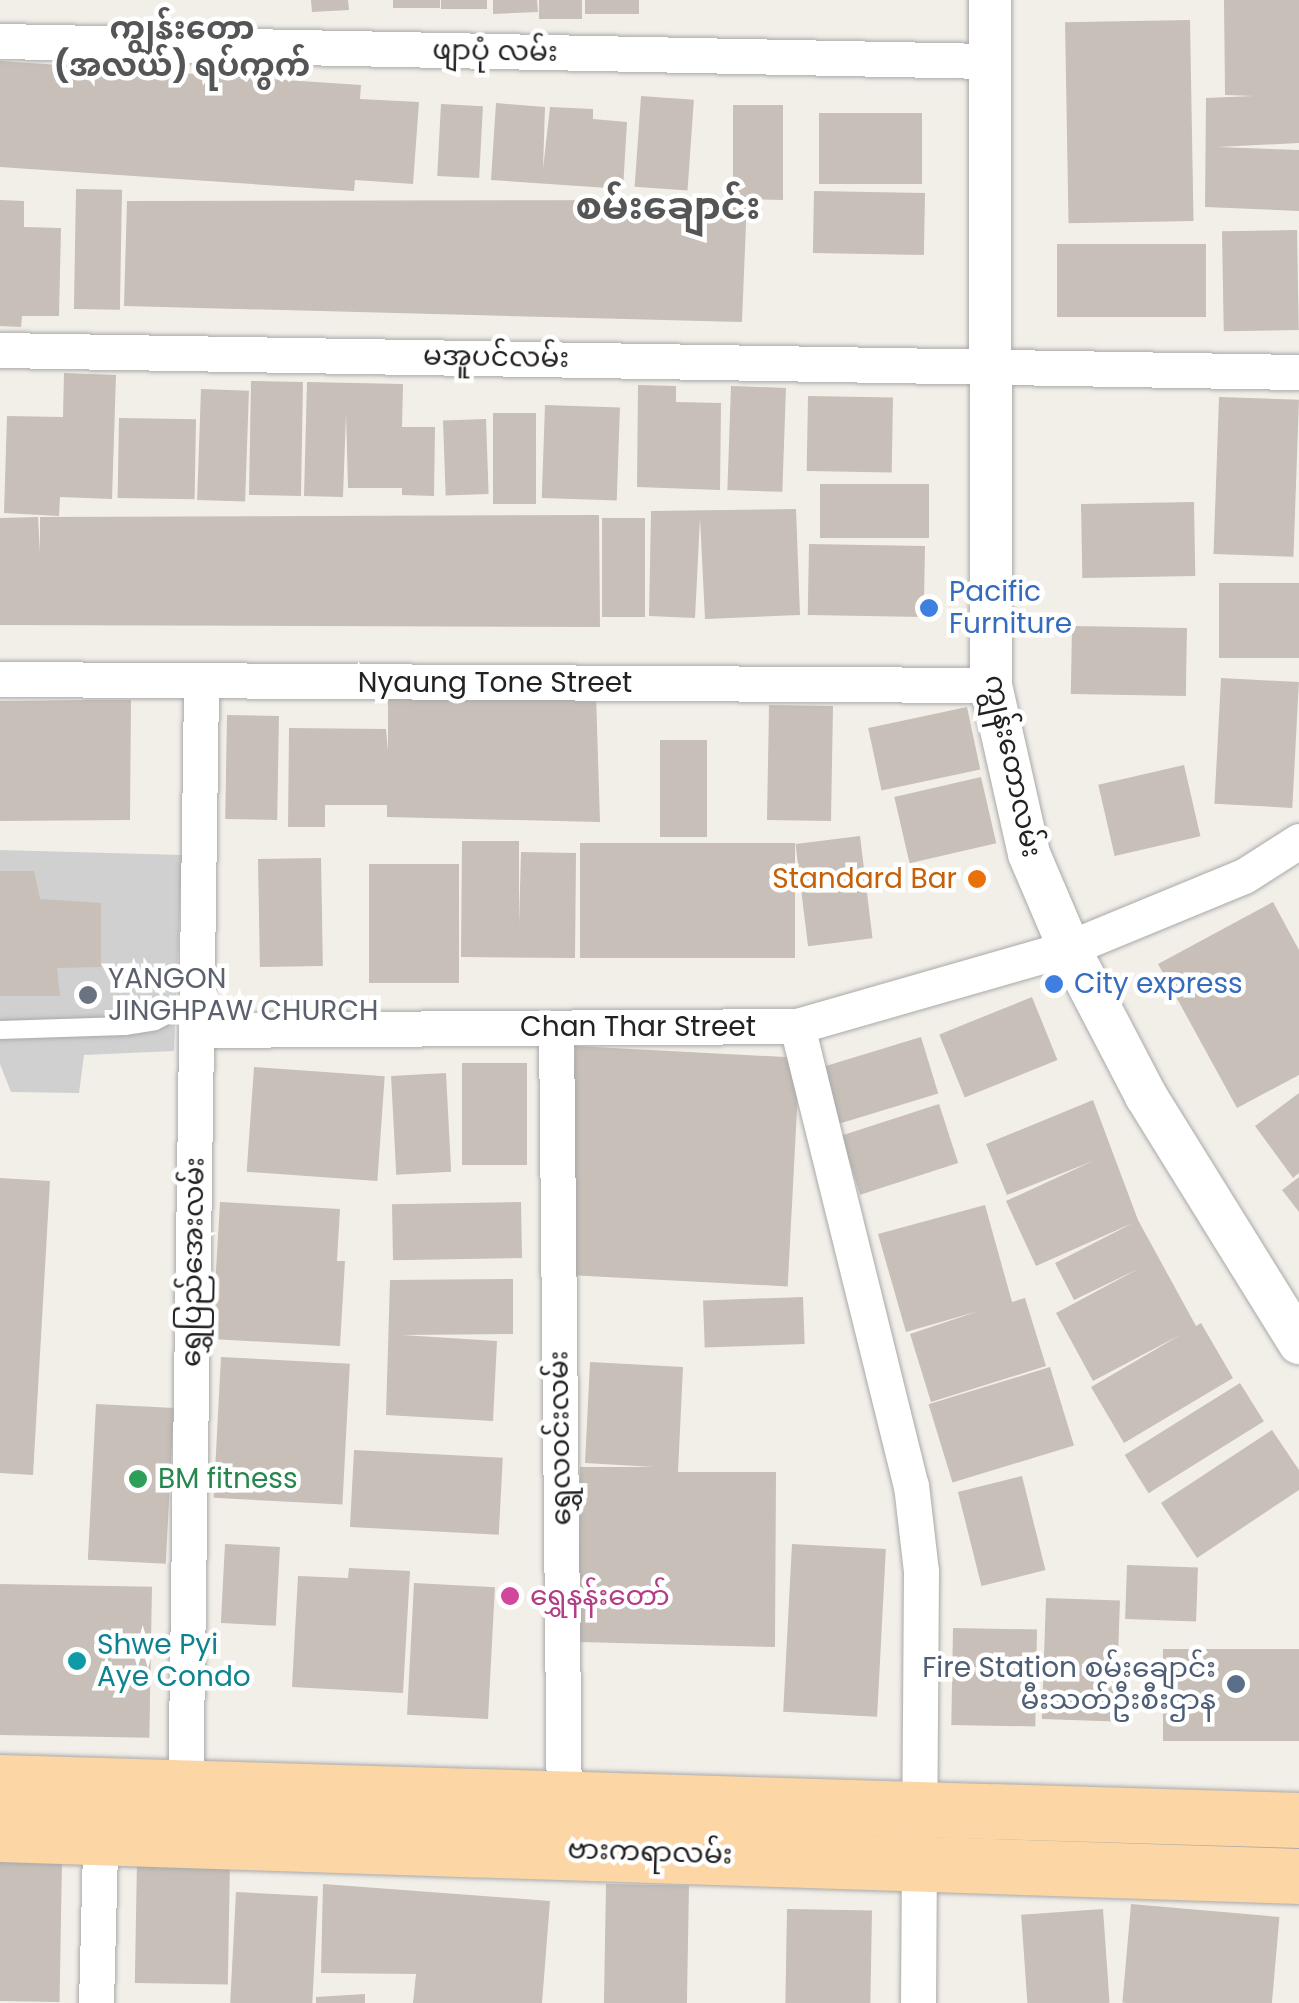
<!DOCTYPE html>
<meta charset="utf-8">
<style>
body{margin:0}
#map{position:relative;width:1299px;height:2003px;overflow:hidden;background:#f2efe9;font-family:Poppins,"Noto Sans Myanmar",sans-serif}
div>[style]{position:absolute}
.religious>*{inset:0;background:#d0d0d0}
.building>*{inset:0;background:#c7bfb8;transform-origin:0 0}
.roads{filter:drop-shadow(0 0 2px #a9a9a9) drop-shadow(0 0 2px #a9a9a9)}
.service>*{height:18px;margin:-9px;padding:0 9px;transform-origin:9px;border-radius:9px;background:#fff}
.minor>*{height:35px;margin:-17.5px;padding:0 17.5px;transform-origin:17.5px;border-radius:17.5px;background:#fff}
.tertiary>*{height:42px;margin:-21px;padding:0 21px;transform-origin:21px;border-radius:21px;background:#fff}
.primary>*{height:55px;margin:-27.5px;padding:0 27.5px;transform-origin:27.5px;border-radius:27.5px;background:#fcd6a4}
.dots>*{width:28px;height:28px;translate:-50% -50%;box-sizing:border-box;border:5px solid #fff;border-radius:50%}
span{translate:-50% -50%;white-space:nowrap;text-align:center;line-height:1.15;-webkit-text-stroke:9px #fff;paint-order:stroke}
.street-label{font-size:28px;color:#222}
.shop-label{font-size:28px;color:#366cbe}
.left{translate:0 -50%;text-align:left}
.food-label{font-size:28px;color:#c56008}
.right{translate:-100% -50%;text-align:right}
.worship-label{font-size:28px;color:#5b616d}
.leisure-label{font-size:28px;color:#27864d}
.hotel-label{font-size:28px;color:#b23c85}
.culture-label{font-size:28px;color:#0d838f}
.service-label{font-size:28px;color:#4e5e75}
.quarter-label{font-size:32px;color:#555;font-weight:700}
.district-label{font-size:38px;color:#555;font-weight:700}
</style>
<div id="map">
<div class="religious">
<div style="clip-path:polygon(0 850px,182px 855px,174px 1051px,84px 1055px,79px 1093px,11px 1092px,0 1064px)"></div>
</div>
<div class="building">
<div style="clip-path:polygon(311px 0,348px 0,349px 10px,312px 12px)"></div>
<div style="left:393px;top:0;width:47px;height:8px"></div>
<div style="left:441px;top:0;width:46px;height:9px"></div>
<div style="clip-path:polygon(493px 0,537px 0,538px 12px,493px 14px)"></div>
<div style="left:539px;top:0;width:43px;height:19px"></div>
<div style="left:585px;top:0;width:54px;height:14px"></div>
<div style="clip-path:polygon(1224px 0,1299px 0,1299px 143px,1217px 147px,1299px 150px,1299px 211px,1205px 207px,1206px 98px,1254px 96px,1225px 95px)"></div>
<div style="left:1190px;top:20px;width:201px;height:125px;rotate:89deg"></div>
<div style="clip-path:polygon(0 61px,361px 85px,360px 99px,419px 102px,413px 184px,355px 180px,354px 191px,0 167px)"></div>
<div style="left:641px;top:96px;width:53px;height:91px;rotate:4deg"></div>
<div style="clip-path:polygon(496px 103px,545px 107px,543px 169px,550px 107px,593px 109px,593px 119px,627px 122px,623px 189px,491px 180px)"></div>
<div style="left:441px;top:104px;width:42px;height:72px;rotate:3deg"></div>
<div style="clip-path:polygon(733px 105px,783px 105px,783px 200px,747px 199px,742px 322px,124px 306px,127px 201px,733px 200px)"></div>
<div style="left:819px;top:113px;width:103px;height:71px"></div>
<div style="left:76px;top:189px;width:46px;height:120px;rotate:1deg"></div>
<div style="left:814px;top:191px;width:111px;height:62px;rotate:1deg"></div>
<div style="clip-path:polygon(0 200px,24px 201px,24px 227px,61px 228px,59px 316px,22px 316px,21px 327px,0 326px)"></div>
<div style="left:1297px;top:230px;width:100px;height:75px;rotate:89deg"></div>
<div style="left:1057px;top:244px;width:149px;height:73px"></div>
<div style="clip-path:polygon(64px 373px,116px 375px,112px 499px,60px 497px,59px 516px,4px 513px,7px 416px,63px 417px)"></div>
<div style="left:251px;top:381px;width:52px;height:114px;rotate:1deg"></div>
<div style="clip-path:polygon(307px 382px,403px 384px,402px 427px,435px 427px,434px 496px,402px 495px,402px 488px,348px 488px,346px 414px,343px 497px,304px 496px)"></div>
<div style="clip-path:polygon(638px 385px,676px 386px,676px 402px,721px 403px,720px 490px,637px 487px)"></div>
<div style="left:731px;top:386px;width:55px;height:104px;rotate:2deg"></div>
<div style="left:201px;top:389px;width:48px;height:111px;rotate:2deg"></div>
<div style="left:808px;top:396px;width:85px;height:75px;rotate:1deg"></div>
<div style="left:1219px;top:397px;width:80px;height:157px;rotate:2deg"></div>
<div style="left:545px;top:405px;width:75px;height:93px;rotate:2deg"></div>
<div style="left:493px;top:413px;width:43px;height:91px"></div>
<div style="left:119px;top:418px;width:77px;height:80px;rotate:1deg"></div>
<div style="left:486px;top:419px;width:75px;height:43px;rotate:88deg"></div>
<div style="left:820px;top:484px;width:109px;height:54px"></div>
<div style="left:1194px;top:502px;width:74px;height:113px;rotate:89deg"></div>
<div style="clip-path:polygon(796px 509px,800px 615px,705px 619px,700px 518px,695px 618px,649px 616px,651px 511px)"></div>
<div style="clip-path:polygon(599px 515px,600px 627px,0 625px,0 518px,38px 517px,40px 553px,40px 517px)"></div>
<div style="left:602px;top:518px;width:43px;height:99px"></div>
<div style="left:809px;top:544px;width:116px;height:71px;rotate:1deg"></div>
<div style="left:1219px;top:583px;width:80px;height:75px"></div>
<div style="left:1072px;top:626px;width:115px;height:68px;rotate:1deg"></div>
<div style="left:1221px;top:678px;width:78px;height:126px;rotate:3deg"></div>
<div style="clip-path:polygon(388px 695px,596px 695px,600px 822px,387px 817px,387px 805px,325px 805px,325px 827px,288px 827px,289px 728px,386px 729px,388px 751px)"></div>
<div style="clip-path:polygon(85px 700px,131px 700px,130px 820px,0 821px,0 701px)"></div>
<div style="left:769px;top:705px;width:64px;height:115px;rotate:1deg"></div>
<div style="left:967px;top:707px;width:64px;height:101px;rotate:78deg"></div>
<div style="left:227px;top:715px;width:52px;height:104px;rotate:1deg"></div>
<div style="left:660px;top:740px;width:47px;height:97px"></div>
<div style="left:1184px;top:765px;width:73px;height:88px;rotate:77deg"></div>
<div style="left:981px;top:777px;width:68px;height:89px;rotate:77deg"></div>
<div style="left:860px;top:836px;width:103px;height:65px;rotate:83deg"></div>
<div style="clip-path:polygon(462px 841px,519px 841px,519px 925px,521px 852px,576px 853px,575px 958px,461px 957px)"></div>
<div style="left:580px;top:843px;width:215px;height:115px"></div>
<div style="left:321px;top:858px;width:108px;height:63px;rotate:89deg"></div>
<div style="left:369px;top:864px;width:90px;height:119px"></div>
<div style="clip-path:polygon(0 871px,34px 871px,40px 899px,101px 903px,101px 967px,57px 968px,60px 996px,0 996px)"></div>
<div style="clip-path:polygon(1273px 902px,1299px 950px,1299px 1075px,1237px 1108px,1158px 964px)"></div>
<div style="left:1032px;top:997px;width:68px;height:100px;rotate:68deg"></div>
<div style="left:921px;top:1037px;width:59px;height:109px;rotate:73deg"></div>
<div style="left:575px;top:1046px;width:225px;height:229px;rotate:3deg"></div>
<div style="left:462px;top:1063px;width:65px;height:102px"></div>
<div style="left:254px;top:1067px;width:131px;height:105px;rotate:4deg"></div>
<div style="left:446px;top:1073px;width:99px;height:55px;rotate:87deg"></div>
<div style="clip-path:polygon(1299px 1093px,1299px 1173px,1293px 1178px,1255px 1126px)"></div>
<div style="clip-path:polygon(1093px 1100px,1138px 1220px,1196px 1326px,1201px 1323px,1233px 1378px,1124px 1443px,1091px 1387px,1182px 1334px,1093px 1381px,1056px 1313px,1140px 1268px,1074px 1300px,1055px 1263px,1133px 1223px,1036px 1266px,1006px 1201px,1093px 1161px,1007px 1195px,986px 1144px)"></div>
<div style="left:939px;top:1104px;width:62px;height:103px;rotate:72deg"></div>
<div style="clip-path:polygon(1299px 1177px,1299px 1212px,1282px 1190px)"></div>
<div style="clip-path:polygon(0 1178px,50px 1181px,33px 1475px,0 1473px)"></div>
<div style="clip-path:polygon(220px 1202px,340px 1209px,337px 1261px,345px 1261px,340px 1346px,212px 1339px)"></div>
<div style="left:521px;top:1202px;width:56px;height:129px;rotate:89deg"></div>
<div style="clip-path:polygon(985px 1205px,1012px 1302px,1025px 1298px,1046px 1366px,931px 1402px,910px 1334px,979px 1311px,906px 1332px,878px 1234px)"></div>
<div style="clip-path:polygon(513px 1279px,513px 1334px,402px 1335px,497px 1341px,493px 1421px,386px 1415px,390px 1280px)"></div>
<div style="left:803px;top:1297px;width:47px;height:100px;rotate:88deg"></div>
<div style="left:221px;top:1357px;width:129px;height:141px;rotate:3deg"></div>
<div style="clip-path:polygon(590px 1362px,683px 1367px,678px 1472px,776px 1472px,775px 1647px,578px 1642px,580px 1467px,654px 1467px,585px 1463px)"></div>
<div style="left:1050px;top:1367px;width:82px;height:127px;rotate:73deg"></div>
<div style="left:1240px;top:1383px;width:45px;height:136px;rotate:58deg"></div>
<div style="left:96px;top:1404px;width:78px;height:156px;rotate:3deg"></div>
<div style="clip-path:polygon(1272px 1430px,1299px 1470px,1299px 1490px,1197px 1558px,1161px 1503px)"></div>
<div style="left:354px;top:1450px;width:149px;height:77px;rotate:3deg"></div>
<div style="left:1022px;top:1476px;width:97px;height:66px;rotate:76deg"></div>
<div style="left:225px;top:1544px;width:55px;height:79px;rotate:3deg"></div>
<div style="left:792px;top:1544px;width:94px;height:168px;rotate:3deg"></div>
<div style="left:1127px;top:1565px;width:71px;height:54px;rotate:2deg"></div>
<div style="clip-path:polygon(349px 1568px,410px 1571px,403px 1693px,292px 1687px,298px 1576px,348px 1578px)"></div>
<div style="left:414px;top:1583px;width:81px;height:132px;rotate:3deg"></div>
<div style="left:0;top:1584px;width:152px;height:151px;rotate:1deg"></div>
<div style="left:1046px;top:1598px;width:74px;height:121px;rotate:2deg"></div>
<div style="left:953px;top:1628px;width:84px;height:97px;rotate:1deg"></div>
<div style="left:1299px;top:1649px;width:92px;height:136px;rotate:90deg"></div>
<div style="left:137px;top:1859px;width:93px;height:124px;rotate:1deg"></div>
<div style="left:0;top:1860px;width:62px;height:141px;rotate:1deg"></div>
<div style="clip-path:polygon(323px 1884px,550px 1901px,542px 2003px,413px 2003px,416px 1974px,321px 1973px)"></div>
<div style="left:606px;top:1884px;width:83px;height:119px;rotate:1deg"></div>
<div style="left:236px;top:1892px;width:82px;height:111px;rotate:3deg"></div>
<div style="left:1131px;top:1904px;width:149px;height:99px;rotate:5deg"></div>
<div style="left:787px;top:1909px;width:85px;height:94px;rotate:1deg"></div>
<div style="left:1103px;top:1909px;width:94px;height:82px;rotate:86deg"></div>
<div style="clip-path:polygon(365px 1994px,365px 2003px,316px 2003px,316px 1997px)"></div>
</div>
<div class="roads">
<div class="service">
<div style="left:0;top:1030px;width:125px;rotate:-1.8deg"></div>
<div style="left:125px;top:1026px;width:30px;rotate:-9deg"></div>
<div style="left:155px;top:1021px;width:46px;rotate:-27.1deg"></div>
</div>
<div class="minor">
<div style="left:0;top:41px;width:990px;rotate:1.16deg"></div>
<div style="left:0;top:350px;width:1299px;rotate:0.97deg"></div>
<div style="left:0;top:679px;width:991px;rotate:0.35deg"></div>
<div style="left:797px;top:1026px;width:473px;rotate:76.1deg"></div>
<div style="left:911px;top:1485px;width:87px;rotate:83.4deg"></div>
<div style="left:921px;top:1571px;width:432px;rotate:90.4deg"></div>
<div style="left:556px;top:1028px;width:790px;rotate:89.42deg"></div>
<div style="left:196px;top:1030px;width:601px;rotate:-0.38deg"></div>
<div style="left:797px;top:1026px;width:283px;rotate:-16deg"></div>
<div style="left:1069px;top:948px;width:189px;rotate:-22.4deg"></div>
<div style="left:1244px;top:876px;width:65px;rotate:-32.5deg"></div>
<div style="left:185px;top:1806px;width:1124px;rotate:-89.18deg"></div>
<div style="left:96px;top:2003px;width:186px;rotate:-88.5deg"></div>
</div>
<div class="tertiary">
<div style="left:990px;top:0;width:685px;rotate:89.92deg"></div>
<div style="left:991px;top:685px;width:173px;rotate:77.3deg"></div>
<div style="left:1029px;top:854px;width:102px;rotate:66.9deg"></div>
<div style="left:1069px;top:948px;width:167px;rotate:62.5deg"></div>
<div style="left:1146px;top:1096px;width:291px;rotate:58.2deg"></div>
</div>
<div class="primary">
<div style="left:0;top:1782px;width:1300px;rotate:1.68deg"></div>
<div style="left:0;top:1834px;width:1300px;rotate:1.85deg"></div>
</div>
</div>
<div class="dots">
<div style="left:929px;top:608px;background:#3f7fe0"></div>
<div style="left:977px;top:879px;background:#e8710a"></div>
<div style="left:1054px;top:984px;background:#3f7fe0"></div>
<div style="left:88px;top:995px;background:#6b7280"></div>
<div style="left:138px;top:1479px;background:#2e9e5b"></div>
<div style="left:510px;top:1596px;background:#d1479c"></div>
<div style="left:77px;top:1661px;background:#0f9aa8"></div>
<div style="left:1236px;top:1684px;background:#5c6f8a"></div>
</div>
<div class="street-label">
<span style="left:495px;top:51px;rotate:1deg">ဖျာပုံ လမ်း</span>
<span style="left:496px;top:357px;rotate:1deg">မအူပင်လမ်း</span>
<span style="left:495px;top:683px">Nyaung Tone Street</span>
<span style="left:1013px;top:766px;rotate:78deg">ကျွန်းတောလမ်း</span>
<span style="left:638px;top:1027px">Chan Thar Street</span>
<span style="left:193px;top:1262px;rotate:-89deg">ရွှေပြည်အေးလမ်း</span>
<span style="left:560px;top:1438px;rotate:-91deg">ရွှေလဝင်းလမ်း</span>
<span style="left:650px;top:1852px;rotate:2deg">ဗားကရာလမ်း</span>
</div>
<div class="shop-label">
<span class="left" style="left:949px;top:608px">Pacific<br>Furniture</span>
<span class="left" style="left:1074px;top:984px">City express</span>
</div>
<div class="food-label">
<span class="right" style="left:957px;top:879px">Standard Bar</span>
</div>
<div class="worship-label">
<span class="left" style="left:108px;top:995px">YANGON<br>JINGHPAW CHURCH</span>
</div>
<div class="leisure-label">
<span class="left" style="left:158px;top:1479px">BM fitness</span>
</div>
<div class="hotel-label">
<span class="left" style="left:530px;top:1596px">ရွှေနန်းတော်</span>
</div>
<div class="culture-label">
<span class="left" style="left:97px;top:1661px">Shwe Pyi<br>Aye Condo</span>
</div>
<div class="service-label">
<span class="right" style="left:1216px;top:1684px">Fire Station စမ်းချောင်း<br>မီးသတ်ဦးစီးဌာန</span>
</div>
<div class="quarter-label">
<span style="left:182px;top:47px">ကျွန်းတော<br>(အလယ်) ရပ်ကွက်</span>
</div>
<div class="district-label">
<span style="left:668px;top:206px">စမ်းချောင်း</span>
</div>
</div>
